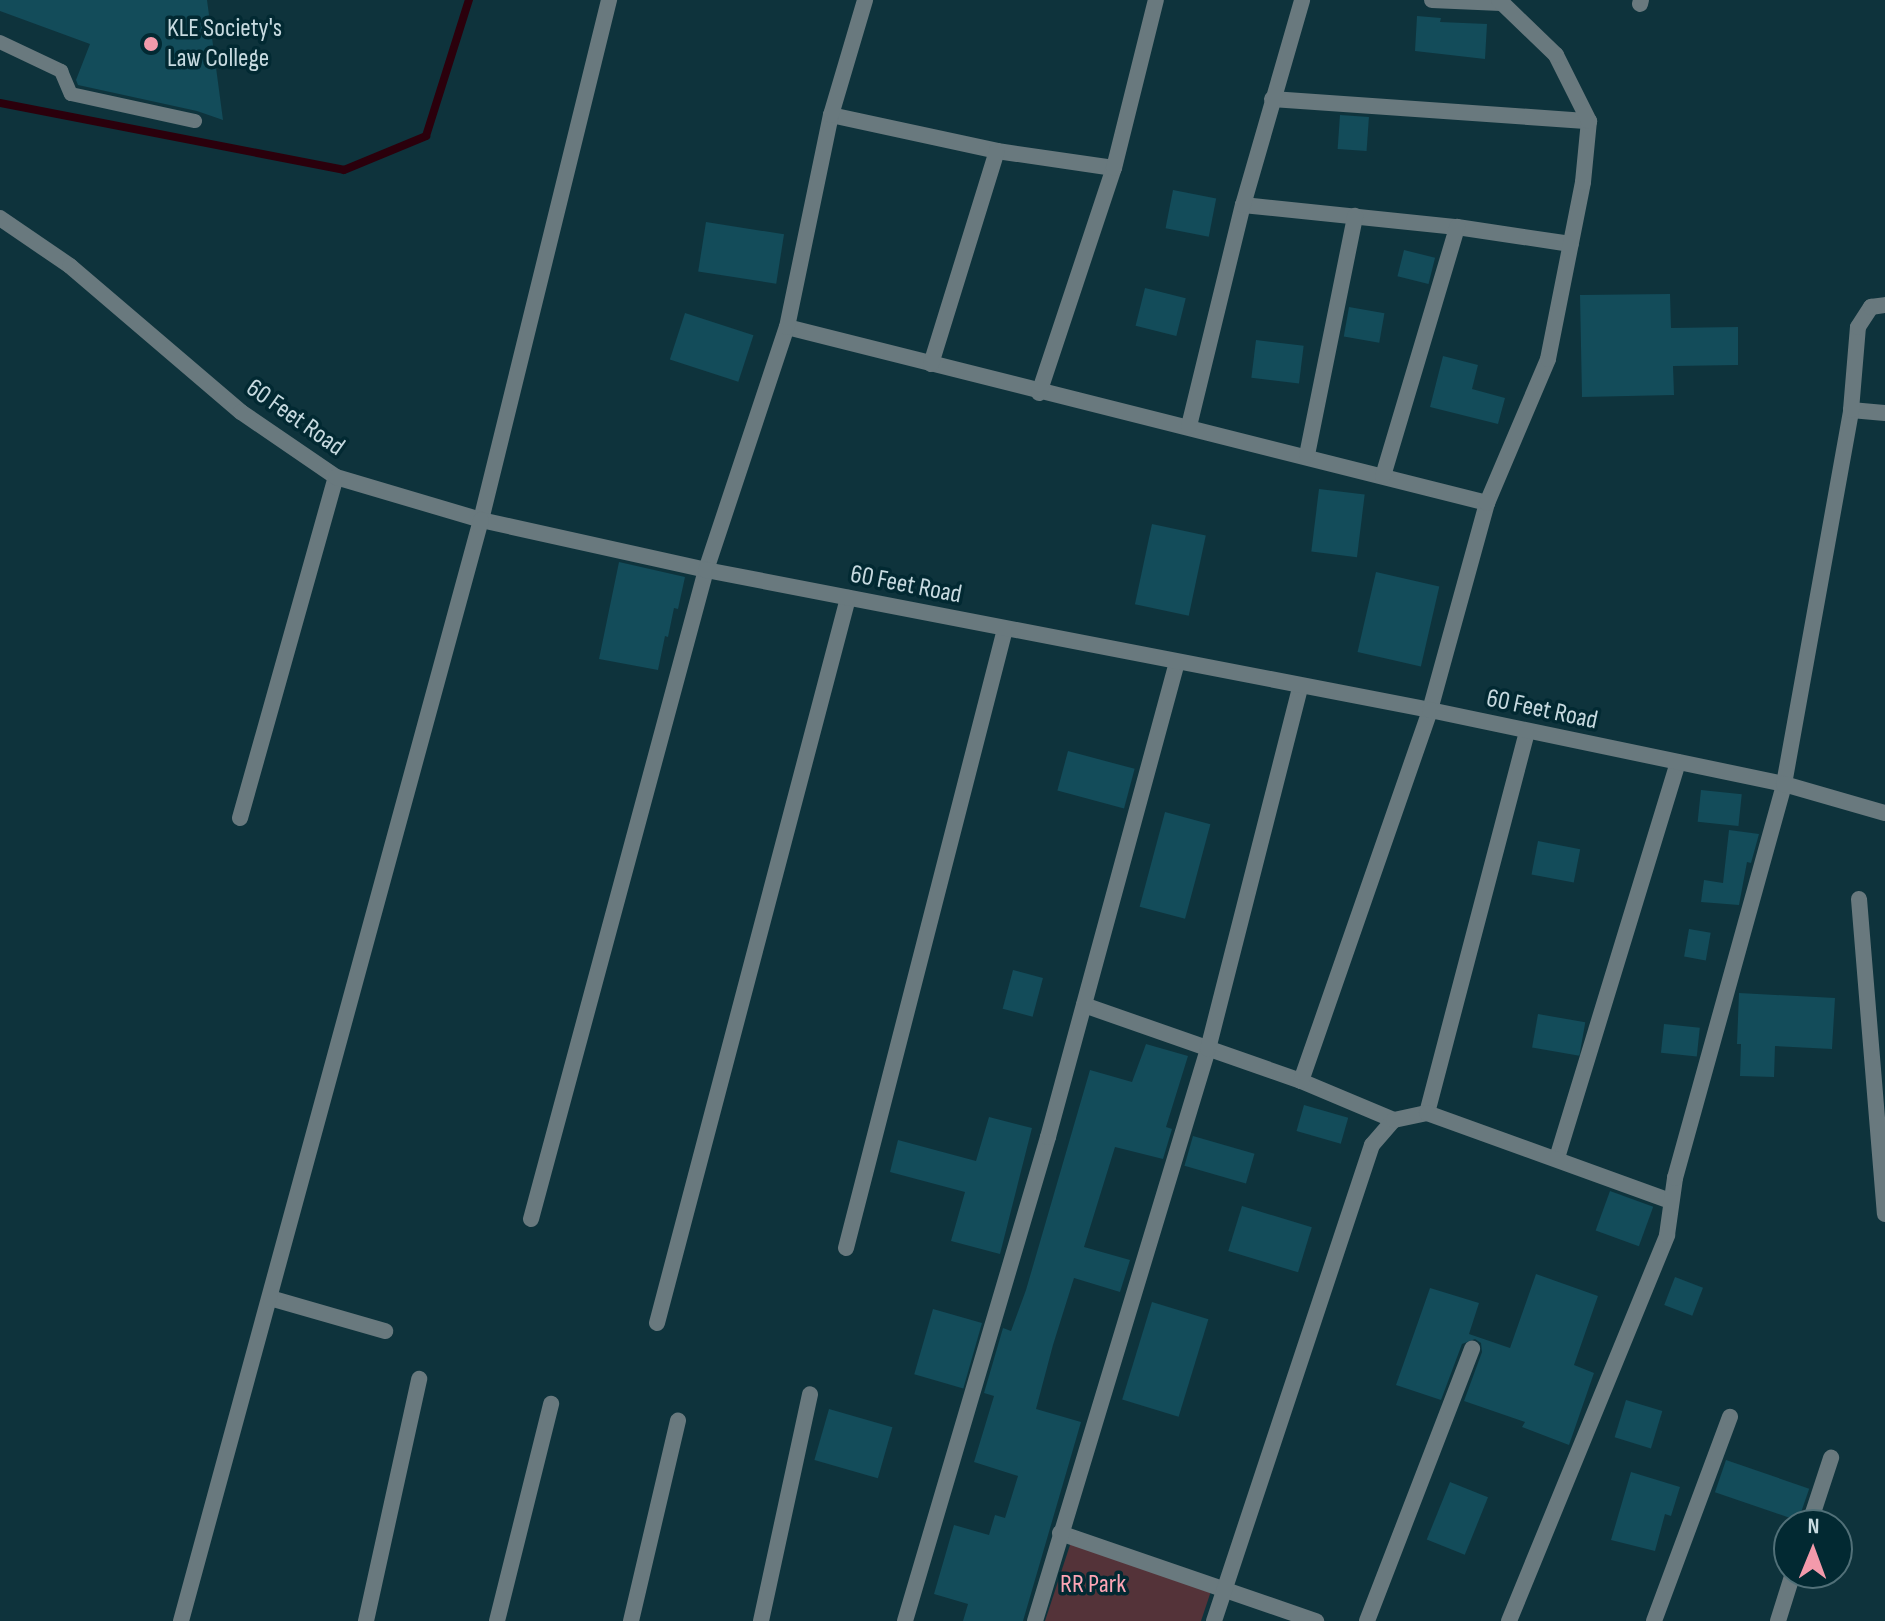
<!DOCTYPE html>
<style>
body{margin:0}
#map{position:relative;width:1885px;height:1621px;overflow:hidden;background:#0e333c;font-family:"Sofia Sans Condensed",sans-serif}
div>[style]{position:absolute}
.green>*{inset:0;background:#543339}
.stream>*{height:8px;margin:-4px;padding:0 4px;transform-origin:4px;border-radius:4px;background:#2b000c}
.building>*{inset:0;background:#134c5a;transform-origin:0 0}
.service>*{height:14px;margin:-7px;padding:0 7px;transform-origin:7px;border-radius:7px;background:#69797e}
.minor>*{height:16px;margin:-8px;padding:0 8px;transform-origin:8px;border-radius:8px;background:#69797e}
.tertiary>*{height:16px;margin:-8px;padding:0 8px;transform-origin:8px;border-radius:8px;background:#69797e}
.dots>*{width:22px;height:22px;translate:-50% -50%;box-sizing:border-box;border:4px solid #022932;border-radius:50%}
span{translate:-50% -50%;white-space:nowrap;text-align:center;line-height:1.15;-webkit-text-stroke:7px #022932;paint-order:stroke}
.poi-label{font-size:26px;color:#c7dae0}
.left{translate:0 -50%;text-align:left}
.street-label{font-size:26px;color:#c7dae0}
.park-label{font-size:26px;color:#fda5b5}
.north{position:absolute;left:1773px;top:1509px;width:80px;height:80px;box-sizing:border-box;background:#022932;border:2px solid #517078;border-radius:50%;rotate:1deg;font-size:22px;font-weight:700;line-height:32px;text-align:center;color:#c7dae0}
.north::after{content:'';display:block;margin:auto;width:28px;height:36px;background:#f39aab;clip-path:polygon(50% 0,100% 100%,50% 72%,0 100%)}
</style>
<div id="map">
<div class="green">
<div style="clip-path:polygon(1071px 1542px,1212px 1588px,1201px 1621px,1045px 1621px)"></div>
</div>
<div class="stream">
<div style="left:0;top:103px;width:350px;rotate:11deg"></div>
<div style="left:344px;top:170px;width:89px;rotate:-22.5deg"></div>
<div style="left:426px;top:136px;width:143px;rotate:-72.5deg"></div>
</div>
<div class="building">
<div style="clip-path:polygon(0 0,207px 0,223px 120px,197px 111px,78px 85px,76px 80px,90px 44px,0 11px)"></div>
<div style="clip-path:polygon(1417px 16px,1441px 18px,1440px 22px,1487px 24px,1485px 59px,1415px 51px)"></div>
<div style="left:1340px;top:115px;width:29px;height:34px;rotate:4deg"></div>
<div style="left:1173px;top:190px;width:44px;height:39px;rotate:11deg"></div>
<div style="left:706px;top:222px;width:79px;height:50px;rotate:9deg"></div>
<div style="left:1404px;top:250px;width:32px;height:27px;rotate:14deg"></div>
<div style="left:1145px;top:288px;width:42px;height:39px;rotate:14deg"></div>
<div style="clip-path:polygon(1670px 294px,1671px 328px,1738px 327px,1738px 365px,1673px 366px,1674px 395px,1582px 397px,1580px 295px)"></div>
<div style="left:1349px;top:307px;width:36px;height:30px;rotate:10deg"></div>
<div style="left:685px;top:313px;width:72px;height:49px;rotate:18deg"></div>
<div style="left:1256px;top:340px;width:48px;height:38px;rotate:7deg"></div>
<div style="clip-path:polygon(1443px 356px,1478px 365px,1472px 389px,1505px 398px,1498px 424px,1430px 407px)"></div>
<div style="left:1319px;top:489px;width:46px;height:63px;rotate:7deg"></div>
<div style="left:1152px;top:524px;width:55px;height:82px;rotate:12deg"></div>
<div style="clip-path:polygon(619px 562px,685px 577px,678px 609px,674px 608px,668px 637px,665px 636px,658px 670px,599px 659px)"></div>
<div style="left:1376px;top:572px;width:65px;height:82px;rotate:13deg"></div>
<div style="left:1068px;top:751px;width:69px;height:41px;rotate:15deg"></div>
<div style="left:1701px;top:790px;width:41px;height:32px;rotate:6deg"></div>
<div style="left:1165px;top:812px;width:47px;height:98px;rotate:15deg"></div>
<div style="clip-path:polygon(1729px 830px,1759px 834px,1751px 863px,1747px 862px,1739px 905px,1701px 902px,1704px 880px,1723px 883px)"></div>
<div style="left:1538px;top:841px;width:43px;height:34px;rotate:11deg"></div>
<div style="left:1689px;top:929px;width:22px;height:28px;rotate:10deg"></div>
<div style="left:1013px;top:970px;width:31px;height:40px;rotate:15deg"></div>
<div style="clip-path:polygon(1739px 993px,1835px 998px,1832px 1049px,1775px 1046px,1774px 1077px,1740px 1076px,1741px 1044px,1737px 1044px)"></div>
<div style="left:1538px;top:1014px;width:48px;height:34px;rotate:10deg"></div>
<div style="left:1664px;top:1024px;width:36px;height:29px;rotate:6deg"></div>
<div style="clip-path:polygon(1146px 1044px,1188px 1056px,1166px 1127px,1172px 1129px,1163px 1159px,1115px 1147px,1084px 1247px,1130px 1260px,1120px 1292px,1074px 1278px,1053px 1345px,1036px 1409px,1081px 1422px,1023px 1621px,963px 1621px,968px 1604px,934px 1594px,954px 1525px,989px 1535px,995px 1515px,1005px 1518px,1018px 1476px,974px 1462px,994px 1396px,984px 1393px,1003px 1328px,1011px 1331px,1026px 1290px,1090px 1070px,1132px 1082px)"></div>
<div style="left:1304px;top:1105px;width:46px;height:27px;rotate:16deg"></div>
<div style="clip-path:polygon(989px 1117px,1032px 1128px,1000px 1254px,951px 1241px,965px 1192px,890px 1172px,898px 1140px,976px 1161px)"></div>
<div style="left:1193px;top:1136px;width:64px;height:31px;rotate:16deg"></div>
<div style="left:1610px;top:1191px;width:46px;height:42px;rotate:20deg"></div>
<div style="left:1242px;top:1206px;width:73px;height:47px;rotate:17deg"></div>
<div style="clip-path:polygon(1536px 1274px,1598px 1296px,1574px 1365px,1594px 1373px,1569px 1445px,1522px 1427px,1525px 1422px,1464px 1401px,1482px 1352px,1481px 1343px,1475px 1339px,1462px 1344px,1441px 1400px,1396px 1385px,1430px 1288px,1479px 1303px,1469px 1334px,1510px 1348px)"></div>
<div style="left:1675px;top:1277px;width:30px;height:30px;rotate:21deg"></div>
<div style="left:1152px;top:1302px;width:59px;height:102px;rotate:17deg"></div>
<div style="left:933px;top:1309px;width:51px;height:68px;rotate:16deg"></div>
<div style="left:1626px;top:1400px;width:38px;height:39px;rotate:17deg"></div>
<div style="left:829px;top:1409px;width:66px;height:53px;rotate:16deg"></div>
<div style="left:1726px;top:1460px;width:88px;height:34px;rotate:19deg"></div>
<div style="clip-path:polygon(1631px 1472px,1680px 1487px,1671px 1516px,1665px 1514px,1655px 1551px,1611px 1540px)"></div>
<div style="left:1450px;top:1482px;width:41px;height:62px;rotate:22deg"></div>
</div>
<div class="service">
<div style="left:0;top:42px;width:68px;rotate:25.4deg"></div>
<div style="left:61px;top:71px;width:25px;rotate:67deg"></div>
<div style="left:71px;top:94px;width:127px;rotate:12.3deg"></div>
</div>
<div class="minor">
<div style="left:1432px;top:0;width:69px;rotate:2.5deg"></div>
<div style="left:1640px;top:4px;width:4px;rotate:-76deg"></div>
<div style="left:1272px;top:99px;width:318px;rotate:4deg"></div>
<div style="left:831px;top:115px;width:170px;rotate:12.2deg"></div>
<div style="left:997px;top:151px;width:118px;rotate:8.3deg"></div>
<div style="left:1243px;top:205px;width:215px;rotate:5.9deg"></div>
<div style="left:1457px;top:227px;width:115px;rotate:8.5deg"></div>
<div style="left:787px;top:327px;width:722px;rotate:14.11deg"></div>
<div style="left:931px;top:364px;width:223px;rotate:-72.8deg"></div>
<div style="left:1039px;top:393px;width:237px;rotate:-71.6deg"></div>
<div style="left:1114px;top:168px;width:173px;rotate:-76deg"></div>
<div style="left:1851px;top:410px;width:34px;rotate:5deg"></div>
<div style="left:1189px;top:426px;width:228px;rotate:-76.3deg"></div>
<div style="left:1243px;top:205px;width:213px;rotate:-73.9deg"></div>
<div style="left:1307px;top:455px;width:244px;rotate:-78.6deg"></div>
<div style="left:1383px;top:476px;width:260px;rotate:-73.4deg"></div>
<div style="left:481px;top:520px;width:536px;rotate:-76.17deg"></div>
<div style="left:240px;top:818px;width:354px;rotate:-74.3deg"></div>
<div style="left:1859px;top:899px;width:316px;rotate:85.3deg"></div>
<div style="left:1084px;top:1005px;width:230px;rotate:19.3deg"></div>
<div style="left:1301px;top:1081px;width:101px;rotate:22.8deg"></div>
<div style="left:1301px;top:1081px;width:393px;rotate:-70.8deg"></div>
<div style="left:1430px;top:710px;width:215px;rotate:-74.6deg"></div>
<div style="left:1487px;top:503px;width:156px;rotate:-67deg"></div>
<div style="left:1548px;top:359px;width:180px;rotate:-78.8deg"></div>
<div style="left:1583px;top:182px;width:61px;rotate:-84.4deg"></div>
<div style="left:1589px;top:121px;width:74px;rotate:-116.6deg"></div>
<div style="left:1556px;top:55px;width:79px;rotate:-136deg"></div>
<div style="left:1427px;top:1113px;width:394px;rotate:-75.3deg"></div>
<div style="left:1557px;top:1158px;width:414px;rotate:-73deg"></div>
<div style="left:531px;top:1219px;width:672px;rotate:-74.91deg"></div>
<div style="left:706px;top:570px;width:256px;rotate:-71.6deg"></div>
<div style="left:787px;top:327px;width:217px;rotate:-78.3deg"></div>
<div style="left:831px;top:115px;width:120px;rotate:-73.5deg"></div>
<div style="left:846px;top:1248px;width:639px;rotate:-75.59deg"></div>
<div style="left:270px;top:1298px;width:120px;rotate:16deg"></div>
<div style="left:657px;top:1323px;width:750px;rotate:-75.24deg"></div>
<div style="left:1809px;top:1525px;width:71px;rotate:-71.8deg"></div>
<div style="left:1060px;top:1533px;width:271px;rotate:19deg"></div>
<div style="left:366px;top:1621px;width:248px;rotate:-77.6deg"></div>
<div style="left:497px;top:1621px;width:224px;rotate:-76deg"></div>
<div style="left:631px;top:1621px;width:206px;rotate:-76.8deg"></div>
<div style="left:761px;top:1621px;width:232px;rotate:-77.8deg"></div>
<div style="left:905px;top:1621px;width:505px;rotate:-73.54deg"></div>
<div style="left:1048px;top:1137px;width:491px;rotate:-74.8deg"></div>
<div style="left:1035px;top:1621px;width:598px;rotate:-73.17deg"></div>
<div style="left:1208px;top:1049px;width:374px;rotate:-75.7deg"></div>
<div style="left:1214px;top:1621px;width:502px;rotate:-71.64deg"></div>
<div style="left:1372px;top:1145px;width:33px;rotate:-49deg"></div>
<div style="left:1394px;top:1120px;width:34px;rotate:-12deg"></div>
<div style="left:1427px;top:1113px;width:258px;rotate:19.9deg"></div>
<div style="left:1367px;top:1621px;width:292px;rotate:-68.9deg"></div>
<div style="left:1509px;top:1621px;width:417px;rotate:-67.7deg"></div>
<div style="left:1667px;top:1235px;width:58px;rotate:-82deg"></div>
<div style="left:1675px;top:1178px;width:409px;rotate:-74.5deg"></div>
<div style="left:1784px;top:784px;width:380px;rotate:-79.8deg"></div>
<div style="left:1851px;top:410px;width:83px;rotate:-85.2deg"></div>
<div style="left:1858px;top:327px;width:24px;rotate:-57deg"></div>
<div style="left:1871px;top:307px;width:14px;rotate:-8deg"></div>
<div style="left:1654px;top:1621px;width:218px;rotate:-69.6deg"></div>
<div style="left:1778px;top:1621px;width:50px;rotate:-72.6deg"></div>
</div>
<div class="tertiary">
<div style="left:0;top:218px;width:85px;rotate:34.4deg"></div>
<div style="left:70px;top:266px;width:225px;rotate:40.5deg"></div>
<div style="left:241px;top:412px;width:115px;rotate:34.4deg"></div>
<div style="left:336px;top:477px;width:151px;rotate:16.5deg"></div>
<div style="left:481px;top:520px;width:230px;rotate:12.5deg"></div>
<div style="left:706px;top:570px;width:737px;rotate:10.94deg"></div>
<div style="left:1430px;top:710px;width:362px;rotate:11.8deg"></div>
<div style="left:1784px;top:784px;width:105px;rotate:16deg"></div>
<div style="left:181px;top:1621px;width:1141px;rotate:-74.76deg"></div>
</div>
<div class="dots">
<div style="left:151px;top:44px;background:#f39aab"></div>
</div>
<div class="poi-label">
<span class="left" style="left:167px;top:44px">KLE Society's<br>Law College</span>
</div>
<div class="street-label">
<span style="left:295px;top:418px;rotate:35deg">60 Feet Road</span>
<span style="left:906px;top:585px;rotate:11deg">60 Feet Road</span>
<span style="left:1542px;top:710px;rotate:12deg">60 Feet Road</span>
</div>
<div class="park-label">
<span style="left:1093px;top:1585px">RR Park</span>
</div>
<div class="north">N</div>
</div>
